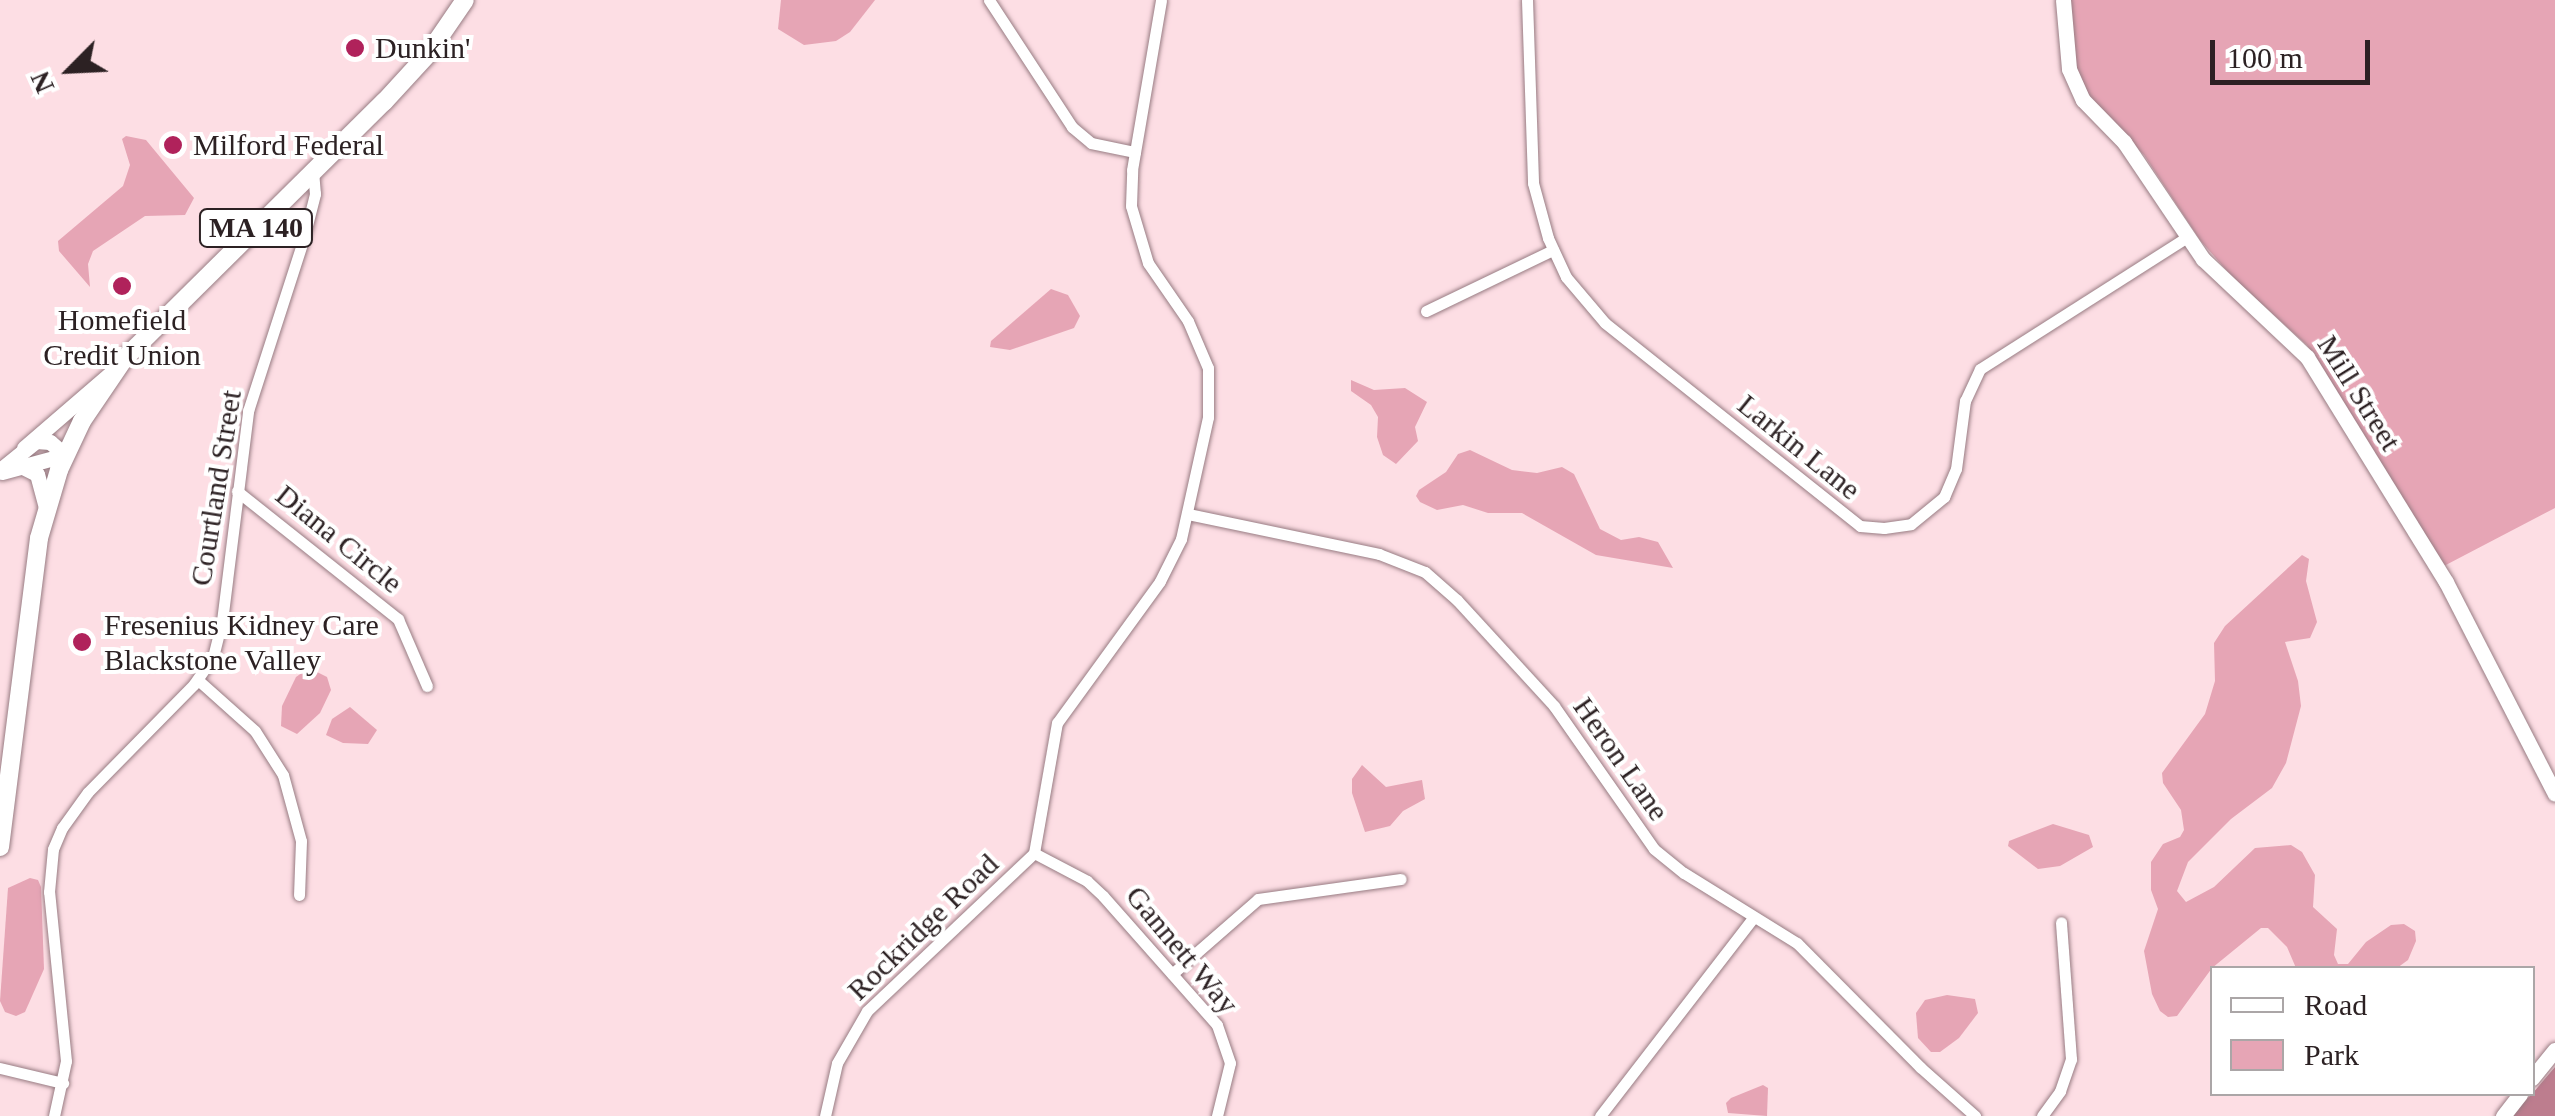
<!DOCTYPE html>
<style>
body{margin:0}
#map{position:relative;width:2555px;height:1116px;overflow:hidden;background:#fddee4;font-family:"Times New Roman",serif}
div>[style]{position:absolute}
.green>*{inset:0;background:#e6a5b5}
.water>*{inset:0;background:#bd7d8e}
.roads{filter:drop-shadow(0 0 2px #987c83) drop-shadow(0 0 2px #987c83)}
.street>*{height:11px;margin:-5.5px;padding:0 5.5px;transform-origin:5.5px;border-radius:5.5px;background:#fff}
.secondary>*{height:15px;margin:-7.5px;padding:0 7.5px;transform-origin:7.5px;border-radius:7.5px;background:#fff}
.primary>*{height:18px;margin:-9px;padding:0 9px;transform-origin:9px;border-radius:9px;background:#fff}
.dots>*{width:28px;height:28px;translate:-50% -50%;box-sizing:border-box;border:5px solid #fff;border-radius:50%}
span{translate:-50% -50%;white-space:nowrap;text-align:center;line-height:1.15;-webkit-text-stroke:8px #fff;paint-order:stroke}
.shield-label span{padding:2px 8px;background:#fff;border:2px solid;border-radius:8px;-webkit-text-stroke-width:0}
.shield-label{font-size:28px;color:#2c2123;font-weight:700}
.poi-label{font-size:30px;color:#2c2123}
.left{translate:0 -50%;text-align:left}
.street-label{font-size:30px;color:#2c2123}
.legend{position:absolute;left:2210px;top:966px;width:325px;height:130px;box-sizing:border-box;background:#fff;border:2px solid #aba6a7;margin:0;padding:12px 18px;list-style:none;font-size:30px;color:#2c2123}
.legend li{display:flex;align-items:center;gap:20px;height:50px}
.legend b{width:50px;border:2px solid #aba6a7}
.north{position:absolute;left:20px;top:20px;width:100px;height:100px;-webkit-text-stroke:8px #fff;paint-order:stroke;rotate:246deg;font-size:28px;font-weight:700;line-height:40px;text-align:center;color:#2c2123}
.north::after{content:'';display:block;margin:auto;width:35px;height:45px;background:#2c2123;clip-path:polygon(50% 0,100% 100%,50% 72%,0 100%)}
.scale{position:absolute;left:2210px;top:40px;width:160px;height:45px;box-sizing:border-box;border:5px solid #2c2123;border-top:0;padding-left:12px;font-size:30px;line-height:35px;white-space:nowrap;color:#2c2123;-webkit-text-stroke:8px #fff;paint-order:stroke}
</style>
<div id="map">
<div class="green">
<div style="clip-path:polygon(781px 0,875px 0,850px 32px,836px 41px,804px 45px,778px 29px)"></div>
<div style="clip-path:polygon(2070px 0,2555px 0,2555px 508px,2442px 567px,2307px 345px,2234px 279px,2200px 240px,2144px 155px,2088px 100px,2077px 77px)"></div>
<div style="clip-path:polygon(126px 136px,146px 140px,194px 198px,185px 215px,145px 216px,93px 251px,88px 264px,90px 287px,59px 251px,58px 241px,123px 186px,130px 165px,122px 139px)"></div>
<div style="clip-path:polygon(1051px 289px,1068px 295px,1080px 316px,1074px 328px,1010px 350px,990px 347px,991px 341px)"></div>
<div style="clip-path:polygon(1351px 380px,1374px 390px,1405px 388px,1427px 402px,1415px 427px,1418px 441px,1396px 464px,1383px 455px,1377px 437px,1378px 417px,1371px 405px,1351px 391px)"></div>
<div style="clip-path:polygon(1470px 450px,1512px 470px,1537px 473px,1562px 467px,1574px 474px,1600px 529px,1621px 540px,1639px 537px,1658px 542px,1673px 568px,1596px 555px,1522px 513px,1488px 513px,1463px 505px,1437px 510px,1420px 502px,1416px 496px,1419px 490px,1446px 472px,1458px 454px)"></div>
<div style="clip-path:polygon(2302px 555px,2309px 559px,2306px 581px,2317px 622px,2310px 638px,2285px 642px,2298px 681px,2301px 706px,2286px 763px,2272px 788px,2231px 819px,2188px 862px,2177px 891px,2186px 902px,2214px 887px,2255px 848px,2291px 845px,2302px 852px,2315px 875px,2313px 907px,2337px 929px,2334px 955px,2338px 964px,2348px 964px,2366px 942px,2391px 925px,2404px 924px,2415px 931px,2416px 941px,2408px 960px,2397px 968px,2296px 968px,2287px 947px,2268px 928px,2261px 928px,2212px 968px,2177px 1016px,2168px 1017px,2160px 1011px,2152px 994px,2144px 951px,2158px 909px,2151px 890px,2151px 862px,2163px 844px,2180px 837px,2184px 830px,2181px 810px,2163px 783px,2162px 773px,2205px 714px,2215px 681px,2214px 643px,2225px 626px)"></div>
<div style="clip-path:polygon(309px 668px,327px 677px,331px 690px,320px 713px,297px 734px,281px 726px,282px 706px,296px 677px)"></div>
<div style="clip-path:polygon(350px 707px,377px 730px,368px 744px,343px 743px,326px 735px,332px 719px)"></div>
<div style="clip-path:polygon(1362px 765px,1386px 787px,1422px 780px,1425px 799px,1403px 811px,1390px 826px,1365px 832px,1352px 793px,1352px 779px)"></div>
<div style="clip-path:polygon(2053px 824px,2089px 835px,2093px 847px,2060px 866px,2038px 869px,2008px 846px,2009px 841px)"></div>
<div style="clip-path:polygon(30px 878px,38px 880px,41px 887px,44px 969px,25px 1012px,16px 1016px,5px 1012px,0 1001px,8px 888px)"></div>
<div style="clip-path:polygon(1947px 995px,1975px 999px,1978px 1013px,1959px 1038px,1940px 1052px,1931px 1052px,1918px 1038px,1916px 1013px,1925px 1000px)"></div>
<div style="clip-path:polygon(1763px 1085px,1768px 1088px,1767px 1116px,1728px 1113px,1726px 1103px,1731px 1098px)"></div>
</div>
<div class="water">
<div style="clip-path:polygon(2555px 1067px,2555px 1116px,2509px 1116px,2532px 1094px)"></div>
</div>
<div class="roads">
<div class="street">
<div style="left:989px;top:0;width:152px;rotate:56.8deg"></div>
<div style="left:1072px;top:127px;width:25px;rotate:40deg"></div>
<div style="left:1091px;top:143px;width:45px;rotate:11.6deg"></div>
<div style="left:1527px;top:0;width:183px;rotate:88.1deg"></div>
<div style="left:1533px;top:183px;width:57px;rotate:74.7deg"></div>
<div style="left:1548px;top:238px;width:43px;rotate:65.2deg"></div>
<div style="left:1566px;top:277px;width:60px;rotate:49.7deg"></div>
<div style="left:1605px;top:323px;width:326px;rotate:38.5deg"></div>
<div style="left:1860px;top:526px;width:24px;rotate:5deg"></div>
<div style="left:1884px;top:528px;width:27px;rotate:-8deg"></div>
<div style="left:1911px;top:524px;width:43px;rotate:-39.3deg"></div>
<div style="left:1944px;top:497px;width:30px;rotate:-67deg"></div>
<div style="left:1956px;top:469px;width:69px;rotate:-82.5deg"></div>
<div style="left:1965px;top:401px;width:35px;rotate:-65deg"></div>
<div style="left:1980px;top:369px;width:246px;rotate:-32.5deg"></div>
<div style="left:1426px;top:311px;width:141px;rotate:-25.7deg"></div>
<div style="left:237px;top:491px;width:206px;rotate:38.5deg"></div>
<div style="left:398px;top:619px;width:73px;rotate:66.6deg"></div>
<div style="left:1188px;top:514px;width:195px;rotate:11.8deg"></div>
<div style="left:1379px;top:554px;width:49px;rotate:21.4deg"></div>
<div style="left:1425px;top:572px;width:43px;rotate:41.2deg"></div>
<div style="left:1457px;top:600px;width:144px;rotate:47.5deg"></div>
<div style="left:1554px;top:706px;width:174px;rotate:55deg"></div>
<div style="left:1654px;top:849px;width:38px;rotate:39deg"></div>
<div style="left:1684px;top:873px;width:133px;rotate:31.8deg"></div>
<div style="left:1797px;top:943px;width:175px;rotate:45.2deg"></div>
<div style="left:1920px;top:1067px;width:74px;rotate:41.7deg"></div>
<div style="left:198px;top:680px;width:76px;rotate:41.8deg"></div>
<div style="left:255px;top:731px;width:52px;rotate:57.5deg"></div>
<div style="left:283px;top:775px;width:68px;rotate:74.7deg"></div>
<div style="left:301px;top:841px;width:54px;rotate:92.1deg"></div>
<div style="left:1034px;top:853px;width:60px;rotate:27.8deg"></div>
<div style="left:1087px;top:881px;width:22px;rotate:43deg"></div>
<div style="left:1103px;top:896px;width:172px;rotate:48.5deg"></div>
<div style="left:1217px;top:1025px;width:40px;rotate:71.1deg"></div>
<div style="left:1230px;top:1063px;width:55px;rotate:103.8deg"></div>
<div style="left:1172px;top:974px;width:114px;rotate:-41.1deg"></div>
<div style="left:1258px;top:899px;width:144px;rotate:-8deg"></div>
<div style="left:0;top:1068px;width:65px;rotate:13.4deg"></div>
<div style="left:54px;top:1116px;width:56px;rotate:-77.7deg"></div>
<div style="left:66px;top:1061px;width:170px;rotate:-95.7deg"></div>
<div style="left:49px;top:892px;width:43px;rotate:-84.7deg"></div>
<div style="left:53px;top:849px;width:23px;rotate:-67deg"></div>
<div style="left:62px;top:828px;width:44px;rotate:-54.2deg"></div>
<div style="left:88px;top:792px;width:151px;rotate:-45.5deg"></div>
<div style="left:194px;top:684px;width:33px;rotate:-55deg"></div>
<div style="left:213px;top:657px;width:37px;rotate:-76deg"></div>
<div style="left:222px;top:621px;width:212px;rotate:-82.9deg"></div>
<div style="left:248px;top:411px;width:179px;rotate:-72.1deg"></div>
<div style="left:303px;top:241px;width:49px;rotate:-75.7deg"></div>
<div style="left:315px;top:194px;width:22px;rotate:-95deg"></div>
<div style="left:825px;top:1116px;width:54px;rotate:-77.2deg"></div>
<div style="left:837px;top:1063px;width:60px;rotate:-60deg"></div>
<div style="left:867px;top:1011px;width:230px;rotate:-43.4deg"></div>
<div style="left:1034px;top:853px;width:132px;rotate:-80deg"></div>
<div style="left:1057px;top:723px;width:175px;rotate:-54deg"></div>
<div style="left:1160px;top:581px;width:47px;rotate:-63.4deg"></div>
<div style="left:1181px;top:539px;width:125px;rotate:-77.5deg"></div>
<div style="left:1208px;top:417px;width:49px;rotate:-90deg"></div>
<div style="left:1208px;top:368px;width:51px;rotate:-113.1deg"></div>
<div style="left:1188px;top:321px;width:70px;rotate:-124.6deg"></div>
<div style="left:1148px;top:263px;width:59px;rotate:-106.6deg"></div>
<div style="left:1131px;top:206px;width:36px;rotate:-88deg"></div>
<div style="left:1132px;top:170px;width:172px;rotate:-80.3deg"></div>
<div style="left:1600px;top:1116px;width:250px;rotate:-52.3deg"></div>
<div style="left:2042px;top:1116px;width:31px;rotate:-54deg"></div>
<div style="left:2060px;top:1091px;width:34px;rotate:-71deg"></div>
<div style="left:2071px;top:1059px;width:137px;rotate:-94.2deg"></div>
</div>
<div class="secondary">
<div style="left:2063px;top:0;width:69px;rotate:85deg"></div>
<div style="left:2069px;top:69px;width:34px;rotate:66deg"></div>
<div style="left:2083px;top:100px;width:59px;rotate:45.7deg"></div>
<div style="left:2124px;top:142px;width:141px;rotate:56deg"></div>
<div style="left:2203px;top:259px;width:143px;rotate:43.3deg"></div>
<div style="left:2307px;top:357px;width:264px;rotate:58.3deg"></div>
<div style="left:2446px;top:582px;width:238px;rotate:62.8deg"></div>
<div style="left:24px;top:448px;width:115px;rotate:-40.8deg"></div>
<div style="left:19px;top:465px;width:20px;rotate:27deg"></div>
<div style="left:37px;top:474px;width:34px;rotate:75deg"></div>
<div style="left:0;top:470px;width:46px;rotate:-38.9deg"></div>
<div style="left:36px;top:441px;width:14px;rotate:4deg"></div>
<div style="left:50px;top:442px;width:20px;rotate:41deg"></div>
<div style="left:2px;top:472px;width:65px;rotate:-15.1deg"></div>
<div style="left:2532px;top:1078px;width:36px;rotate:-51deg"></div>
<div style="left:2503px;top:1116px;width:28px;rotate:-52deg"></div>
</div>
<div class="primary">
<div style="left:0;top:847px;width:311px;rotate:-82.8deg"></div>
<div style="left:39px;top:538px;width:71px;rotate:-73.6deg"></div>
<div style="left:59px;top:470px;width:54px;rotate:-64.9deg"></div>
<div style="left:82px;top:421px;width:75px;rotate:-55.9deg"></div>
<div style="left:124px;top:359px;width:366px;rotate:-44.7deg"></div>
<div style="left:384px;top:102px;width:65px;rotate:-47.5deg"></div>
<div style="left:428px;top:54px;width:65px;rotate:-55.6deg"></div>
</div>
</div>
<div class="dots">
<div style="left:355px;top:48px;background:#b0225b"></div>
<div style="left:173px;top:145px;background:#b0225b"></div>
<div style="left:122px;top:286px;background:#b0225b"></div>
<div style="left:82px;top:642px;background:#b0225b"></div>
</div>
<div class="shield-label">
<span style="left:256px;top:228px">MA 140</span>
</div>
<div class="poi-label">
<span class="left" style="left:375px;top:48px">Dunkin'</span>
<span class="left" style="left:193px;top:145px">Milford Federal</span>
<span style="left:122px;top:337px">Homefield<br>Credit Union</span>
<span class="left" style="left:104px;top:642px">Fresenius Kidney Care<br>Blackstone Valley</span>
</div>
<div class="street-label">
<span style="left:2359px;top:393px;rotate:58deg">Mill Street</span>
<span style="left:1799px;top:447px;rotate:39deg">Larkin Lane</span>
<span style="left:216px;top:488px;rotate:-81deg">Courtland Street</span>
<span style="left:339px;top:539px;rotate:39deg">Diana Circle</span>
<span style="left:1621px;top:759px;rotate:55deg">Heron Lane</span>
<span style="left:923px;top:927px;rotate:-44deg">Rockridge Road</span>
<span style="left:1182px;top:950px;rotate:50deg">Gannett Way</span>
</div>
<ul class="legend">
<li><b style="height:12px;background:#fff"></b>Road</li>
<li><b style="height:28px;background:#e6a5b5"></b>Park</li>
</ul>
<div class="north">N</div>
<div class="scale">100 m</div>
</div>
